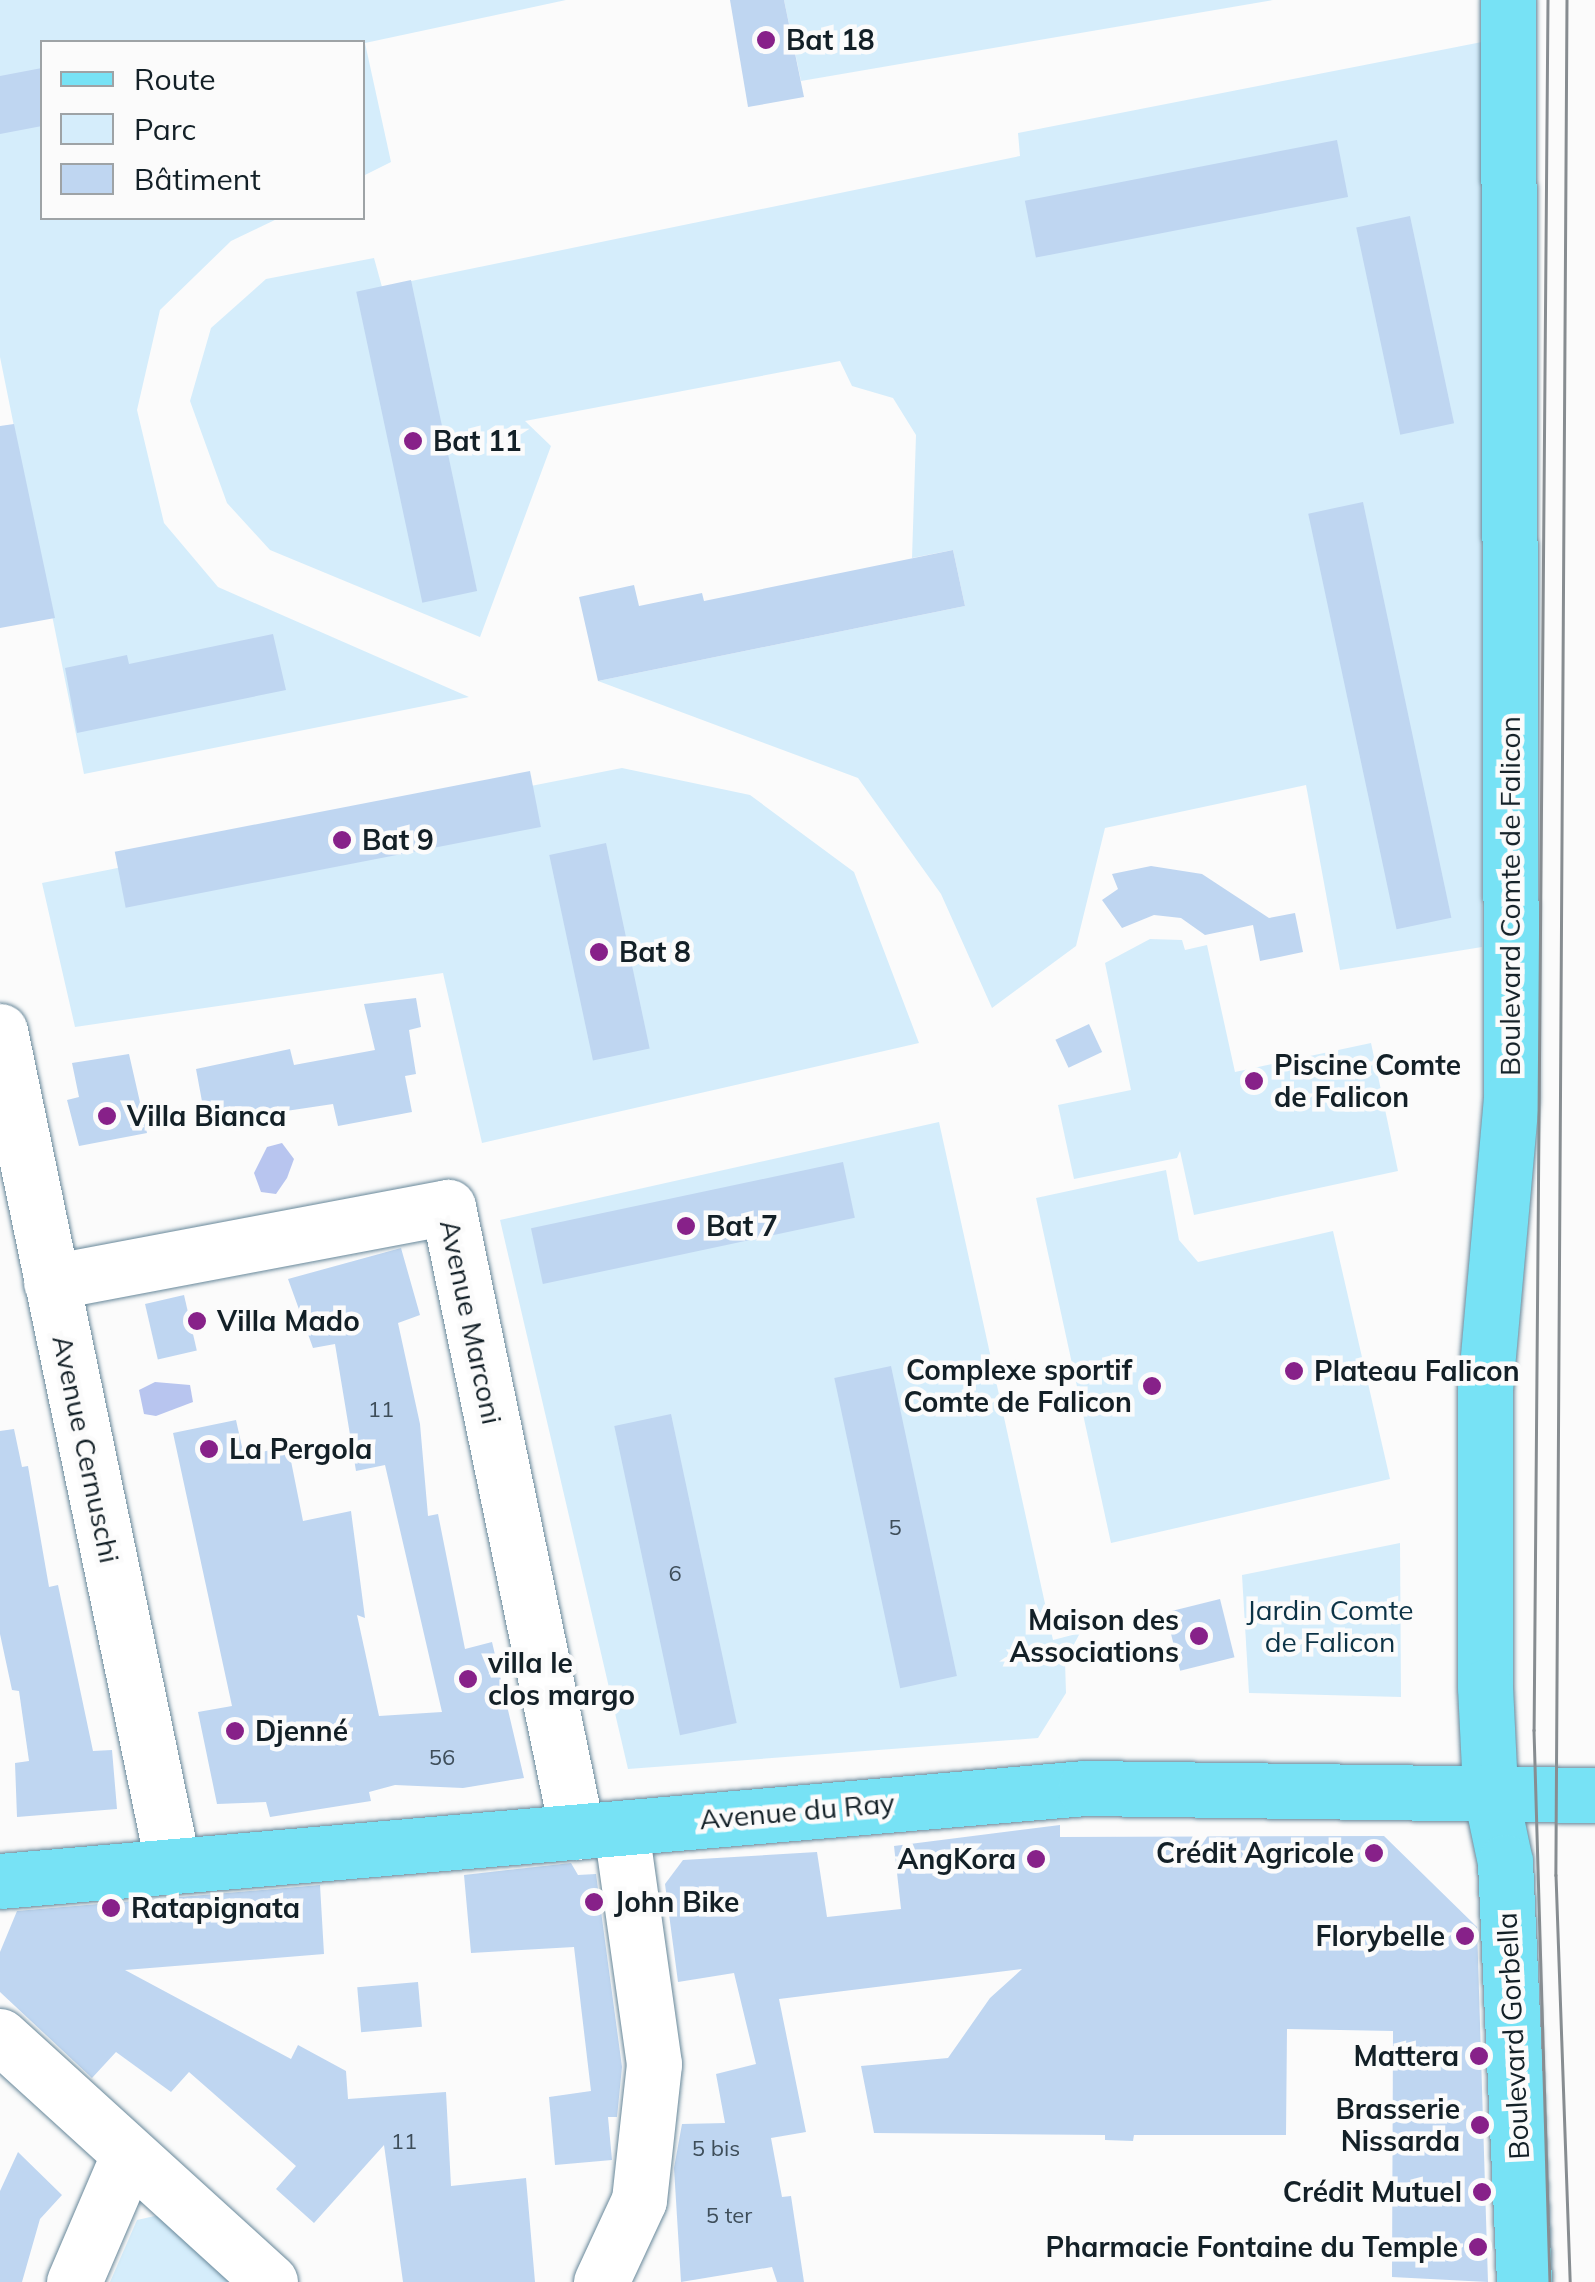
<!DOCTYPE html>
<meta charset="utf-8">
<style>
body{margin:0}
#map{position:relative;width:1595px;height:2282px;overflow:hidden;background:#fbfbfb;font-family:Mulish,sans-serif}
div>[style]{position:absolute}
.green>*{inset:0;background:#d5edfb}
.water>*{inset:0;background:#b8c5ef}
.building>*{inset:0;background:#bfd6f1;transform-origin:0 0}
.roads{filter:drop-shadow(0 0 2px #68889a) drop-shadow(0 0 2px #68889a)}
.minor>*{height:55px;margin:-27.5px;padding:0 27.5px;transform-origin:27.5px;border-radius:27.5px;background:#fff}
.major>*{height:55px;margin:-27.5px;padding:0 27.5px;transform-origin:27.5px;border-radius:27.5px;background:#77e2f5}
.tram>*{height:2.5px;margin:-1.25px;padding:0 1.25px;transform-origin:1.25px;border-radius:1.25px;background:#878d91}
.dots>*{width:28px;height:28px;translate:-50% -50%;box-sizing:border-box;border:5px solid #fbfbfb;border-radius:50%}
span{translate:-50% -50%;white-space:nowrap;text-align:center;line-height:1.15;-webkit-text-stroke:9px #fbfbfb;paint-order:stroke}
.number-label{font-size:22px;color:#3e4e5a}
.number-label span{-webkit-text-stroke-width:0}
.poi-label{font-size:28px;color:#132027;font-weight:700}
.left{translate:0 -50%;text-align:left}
.right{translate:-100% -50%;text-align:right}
.street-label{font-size:28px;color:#132027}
.park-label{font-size:28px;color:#0c3346}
.legend{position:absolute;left:40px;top:40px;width:325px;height:180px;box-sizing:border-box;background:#fbfbfb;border:2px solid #9ea3a6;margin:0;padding:12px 18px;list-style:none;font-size:30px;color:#132027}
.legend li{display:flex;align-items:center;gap:20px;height:50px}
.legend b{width:50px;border:2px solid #9ea3a6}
</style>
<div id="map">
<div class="green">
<div style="clip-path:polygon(0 0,566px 0,365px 43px,391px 162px,363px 176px,362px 42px,42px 42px,42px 218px,279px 218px,231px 241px,160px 310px,137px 410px,164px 523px,218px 587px,469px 697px,84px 774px,0 357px)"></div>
<div style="clip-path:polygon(784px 0,1273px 0,801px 81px)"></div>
<div style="clip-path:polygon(1482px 42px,1482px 947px,1340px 970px,1306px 785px,1105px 828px,1076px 946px,992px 1008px,941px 894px,858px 778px,598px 681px,965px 606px,953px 550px,912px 558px,916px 435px,893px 398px,852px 386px,840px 361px,525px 421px,551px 446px,480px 637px,270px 550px,227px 503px,190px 401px,211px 328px,266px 279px,374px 258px,382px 287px,1020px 156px,1018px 133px)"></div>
<div style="clip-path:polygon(622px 768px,750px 795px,854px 872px,919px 1043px,482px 1143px,443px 973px,75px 1027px,42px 883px)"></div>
<div style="clip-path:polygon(1150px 939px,1182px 940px,1185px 950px,1207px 945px,1235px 1072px,1371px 1043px,1398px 1171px,1194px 1215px,1180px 1151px,1177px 1158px,1074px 1179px,1058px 1105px,1131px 1090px,1105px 963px)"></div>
<div style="clip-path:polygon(939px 1122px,1053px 1640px,1080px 1633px,1065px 1661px,1066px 1693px,1038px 1738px,628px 1769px,500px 1220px)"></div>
<div style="clip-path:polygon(1166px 1170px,1179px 1240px,1198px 1262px,1333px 1231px,1390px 1479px,1111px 1543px,1036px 1198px)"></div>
<div style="clip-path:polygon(1400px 1543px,1401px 1697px,1249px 1693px,1242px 1575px)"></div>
<div style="clip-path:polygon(168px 2213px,245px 2282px,110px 2282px,137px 2220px)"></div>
</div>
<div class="water">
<div style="clip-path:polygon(282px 1143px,294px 1159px,287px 1178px,276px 1194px,261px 1192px,254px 1173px,267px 1147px)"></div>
<div style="clip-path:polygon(155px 1382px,190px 1385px,193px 1402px,156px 1416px,144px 1414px,139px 1390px)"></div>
</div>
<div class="building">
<div style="clip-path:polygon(730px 0,784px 0,804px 97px,748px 107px)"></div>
<div style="clip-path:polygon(42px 68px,42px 126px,0 134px,0 76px)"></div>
<div style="left:1337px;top:140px;width:58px;height:318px;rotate:79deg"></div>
<div style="left:1410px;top:216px;width:212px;height:55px;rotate:78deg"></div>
<div style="left:411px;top:280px;width:318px;height:56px;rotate:78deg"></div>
<div style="clip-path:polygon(14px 424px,55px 618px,0 628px,0 426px)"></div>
<div style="left:1363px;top:502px;width:425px;height:56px;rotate:78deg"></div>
<div style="clip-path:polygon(953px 550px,965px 606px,598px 681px,579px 597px,634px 585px,639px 606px,702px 593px,704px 601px)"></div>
<div style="clip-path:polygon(273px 634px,286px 690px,77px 733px,65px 668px,127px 655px,129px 664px)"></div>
<div style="left:530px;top:771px;width:57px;height:423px;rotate:79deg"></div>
<div style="left:606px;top:843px;width:210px;height:58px;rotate:78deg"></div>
<div style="clip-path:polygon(1151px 866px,1202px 874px,1269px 918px,1295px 913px,1303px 952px,1260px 961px,1253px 925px,1205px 935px,1181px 918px,1154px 915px,1122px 928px,1102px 900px,1118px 889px,1112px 874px)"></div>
<div style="clip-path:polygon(416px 998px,421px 1027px,409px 1030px,416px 1074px,405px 1076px,412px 1112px,338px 1126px,333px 1104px,206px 1123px,196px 1069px,290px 1049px,294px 1065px,375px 1050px,364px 1004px)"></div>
<div style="left:1089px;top:1024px;width:31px;height:37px;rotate:65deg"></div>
<div style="clip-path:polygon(129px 1054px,147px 1133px,79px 1146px,67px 1100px,79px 1097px,72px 1063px)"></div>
<div style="left:843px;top:1162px;width:57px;height:319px;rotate:78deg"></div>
<div style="clip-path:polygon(401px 1248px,420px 1315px,398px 1323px,420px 1424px,428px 1516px,438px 1514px,465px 1649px,492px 1642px,524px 1778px,463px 1788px,395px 1785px,369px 1792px,371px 1801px,270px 1817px,266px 1802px,217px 1804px,198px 1712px,232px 1706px,173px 1433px,236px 1420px,244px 1456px,288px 1446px,303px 1521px,351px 1511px,365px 1618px,357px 1615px,379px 1716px,442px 1712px,385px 1465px,356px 1471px,335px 1344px,313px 1348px,288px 1279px)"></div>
<div style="left:184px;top:1295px;width:57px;height:40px;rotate:77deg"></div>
<div style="left:891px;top:1366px;width:317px;height:58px;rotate:78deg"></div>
<div style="left:671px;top:1414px;width:316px;height:58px;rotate:78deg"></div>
<div style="clip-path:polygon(14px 1429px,22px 1467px,28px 1466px,49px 1587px,58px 1585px,93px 1751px,112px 1750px,117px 1809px,17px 1817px,15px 1763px,29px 1761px,19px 1691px,12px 1690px,0 1634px,0 1431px)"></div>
<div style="left:1220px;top:1599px;width:60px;height:56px;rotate:76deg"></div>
<div style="clip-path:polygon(1060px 1825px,1060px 1837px,1384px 1836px,1477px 1927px,1488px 2282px,1392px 2277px,1393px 2031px,1287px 2029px,1286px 2135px,1134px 2135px,1133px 2141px,1105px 2140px,1105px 2135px,874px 2133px,861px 2066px,948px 2058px,990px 1998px,1022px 1969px,779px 1999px,806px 2132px,771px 2138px,782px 2197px,791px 2196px,804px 2282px,777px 2282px,772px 2267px,681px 2282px,674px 2168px,682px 2124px,725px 2123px,716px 2074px,756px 2064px,734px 1973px,678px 1982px,665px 1884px,683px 1860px,817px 1852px,827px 1917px,901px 1909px,894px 1846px)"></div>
<div style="clip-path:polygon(571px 1863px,578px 1875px,596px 1874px,622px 2067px,617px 2117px,608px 2117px,612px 2160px,555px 2165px,549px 2097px,591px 2091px,574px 1947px,471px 1953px,464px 1875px)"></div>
<div style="clip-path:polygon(320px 1885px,324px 1954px,125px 1970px,291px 2059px,298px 2045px,346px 2071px,348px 2099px,446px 2092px,451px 2186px,526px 2178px,535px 2282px,403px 2282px,384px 2145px,314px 2223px,276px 2189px,296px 2166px,189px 2072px,171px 2092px,116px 2052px,92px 2078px,0 1992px,0 1952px,17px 1911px)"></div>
<div style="left:418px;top:1982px;width:45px;height:61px;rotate:85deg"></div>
<div style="clip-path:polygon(18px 2152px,62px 2195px,40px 2219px,22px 2282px,0 2282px,0 2191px)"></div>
</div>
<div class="roads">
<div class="minor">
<div style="left:0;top:1031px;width:853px;rotate:78.29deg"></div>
<div style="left:51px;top:1282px;width:404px;rotate:-10.7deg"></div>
<div style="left:448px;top:1207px;width:638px;rotate:78.34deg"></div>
<div style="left:0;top:2036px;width:365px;rotate:42.3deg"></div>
<div style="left:74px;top:2282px;width:137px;rotate:-66.8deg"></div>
<div style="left:601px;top:2282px;width:90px;rotate:-65.1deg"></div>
<div style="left:639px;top:2200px;width:137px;rotate:-83.7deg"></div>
<div style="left:654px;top:2064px;width:238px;rotate:-98deg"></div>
</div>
<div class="major">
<div style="left:1508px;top:0;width:1098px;rotate:89.84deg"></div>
<div style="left:1511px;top:1098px;width:292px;rotate:95.1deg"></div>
<div style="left:1485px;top:1389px;width:298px;rotate:90deg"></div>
<div style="left:1485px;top:1687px;width:104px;rotate:87.2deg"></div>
<div style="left:1490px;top:1791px;width:73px;rotate:78.1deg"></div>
<div style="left:1505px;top:1862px;width:420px;rotate:87.4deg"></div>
<div style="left:0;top:1881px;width:1089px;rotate:-4.9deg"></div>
<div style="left:1085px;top:1788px;width:510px;rotate:0.79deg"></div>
</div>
</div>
<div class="tram">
<div style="left:1548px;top:0;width:1730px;rotate:90.46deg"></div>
<div style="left:1534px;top:1730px;width:552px;rotate:88.34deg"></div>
<div style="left:1567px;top:0;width:1875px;rotate:90.34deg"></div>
<div style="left:1556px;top:1875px;width:407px;rotate:88deg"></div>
</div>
<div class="dots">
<div style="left:766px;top:40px;background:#872189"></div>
<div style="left:413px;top:441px;background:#872189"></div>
<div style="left:342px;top:840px;background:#872189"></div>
<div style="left:599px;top:952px;background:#872189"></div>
<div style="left:1254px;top:1081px;background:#872189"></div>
<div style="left:107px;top:1116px;background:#872189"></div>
<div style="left:686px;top:1226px;background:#872189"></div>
<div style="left:197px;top:1321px;background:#872189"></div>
<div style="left:1294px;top:1371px;background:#872189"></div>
<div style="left:1152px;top:1386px;background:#872189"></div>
<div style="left:209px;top:1449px;background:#872189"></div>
<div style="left:1199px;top:1636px;background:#872189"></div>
<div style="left:468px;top:1679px;background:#872189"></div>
<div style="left:235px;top:1731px;background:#872189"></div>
<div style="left:1374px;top:1853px;background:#872189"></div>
<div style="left:1036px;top:1859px;background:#872189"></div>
<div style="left:594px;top:1902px;background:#872189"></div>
<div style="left:111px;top:1908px;background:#872189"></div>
<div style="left:1465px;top:1936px;background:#872189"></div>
<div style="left:1479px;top:2056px;background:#872189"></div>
<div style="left:1480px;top:2125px;background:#872189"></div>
<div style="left:1482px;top:2192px;background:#872189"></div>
<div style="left:1478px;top:2247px;background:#872189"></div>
</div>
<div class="number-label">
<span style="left:381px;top:1410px">11</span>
<span style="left:895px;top:1528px">5</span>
<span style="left:675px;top:1574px">6</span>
<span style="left:442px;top:1758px">56</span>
<span style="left:404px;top:2142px">11</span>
<span style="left:716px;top:2149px">5 bis</span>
<span style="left:729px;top:2216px">5 ter</span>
</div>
<div class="poi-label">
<span class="left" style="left:786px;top:40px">Bat 18</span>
<span class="left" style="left:433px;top:441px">Bat 11</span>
<span class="left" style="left:362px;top:840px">Bat 9</span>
<span class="left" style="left:619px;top:952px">Bat 8</span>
<span class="left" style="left:1274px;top:1081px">Piscine Comte<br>de Falicon</span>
<span class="left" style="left:127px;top:1116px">Villa Bianca</span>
<span class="left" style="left:706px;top:1226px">Bat 7</span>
<span class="left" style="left:217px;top:1321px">Villa Mado</span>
<span class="right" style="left:1132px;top:1386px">Complexe sportif<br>Comte de Falicon</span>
<span class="left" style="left:1314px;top:1371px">Plateau Falicon</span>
<span class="left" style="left:229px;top:1449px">La Pergola</span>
<span class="right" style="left:1179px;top:1636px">Maison des<br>Associations</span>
<span class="left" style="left:488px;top:1679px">villa le<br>clos margo</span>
<span class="left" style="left:255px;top:1731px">Djenné</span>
<span class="right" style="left:1354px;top:1853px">Crédit Agricole</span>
<span class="right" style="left:1016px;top:1859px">AngKora</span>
<span class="left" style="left:614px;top:1902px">John Bike</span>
<span class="left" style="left:131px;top:1908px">Ratapignata</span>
<span class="right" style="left:1445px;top:1936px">Florybelle</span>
<span class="right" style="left:1459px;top:2056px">Mattera</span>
<span class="right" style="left:1460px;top:2125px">Brasserie<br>Nissarda</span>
<span class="right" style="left:1462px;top:2192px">Crédit Mutuel</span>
<span class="right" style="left:1458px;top:2247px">Pharmacie Fontaine du Temple</span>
</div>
<div class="street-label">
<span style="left:1510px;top:896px;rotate:-90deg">Boulevard Comte de Falicon</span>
<span style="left:471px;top:1322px;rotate:78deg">Avenue Marconi</span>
<span style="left:86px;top:1449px;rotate:78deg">Avenue Cernuschi</span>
<span style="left:797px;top:1811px;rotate:-5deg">Avenue du Ray</span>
<span style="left:1513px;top:2036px;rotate:-93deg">Boulevard Gorbella</span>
</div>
<div class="park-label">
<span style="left:1330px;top:1626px">Jardin Comte<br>de Falicon</span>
</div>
<ul class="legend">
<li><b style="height:12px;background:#77e2f5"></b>Route</li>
<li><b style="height:28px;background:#d5edfb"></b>Parc</li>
<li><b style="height:28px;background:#bfd6f1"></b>Bâtiment</li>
</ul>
</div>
